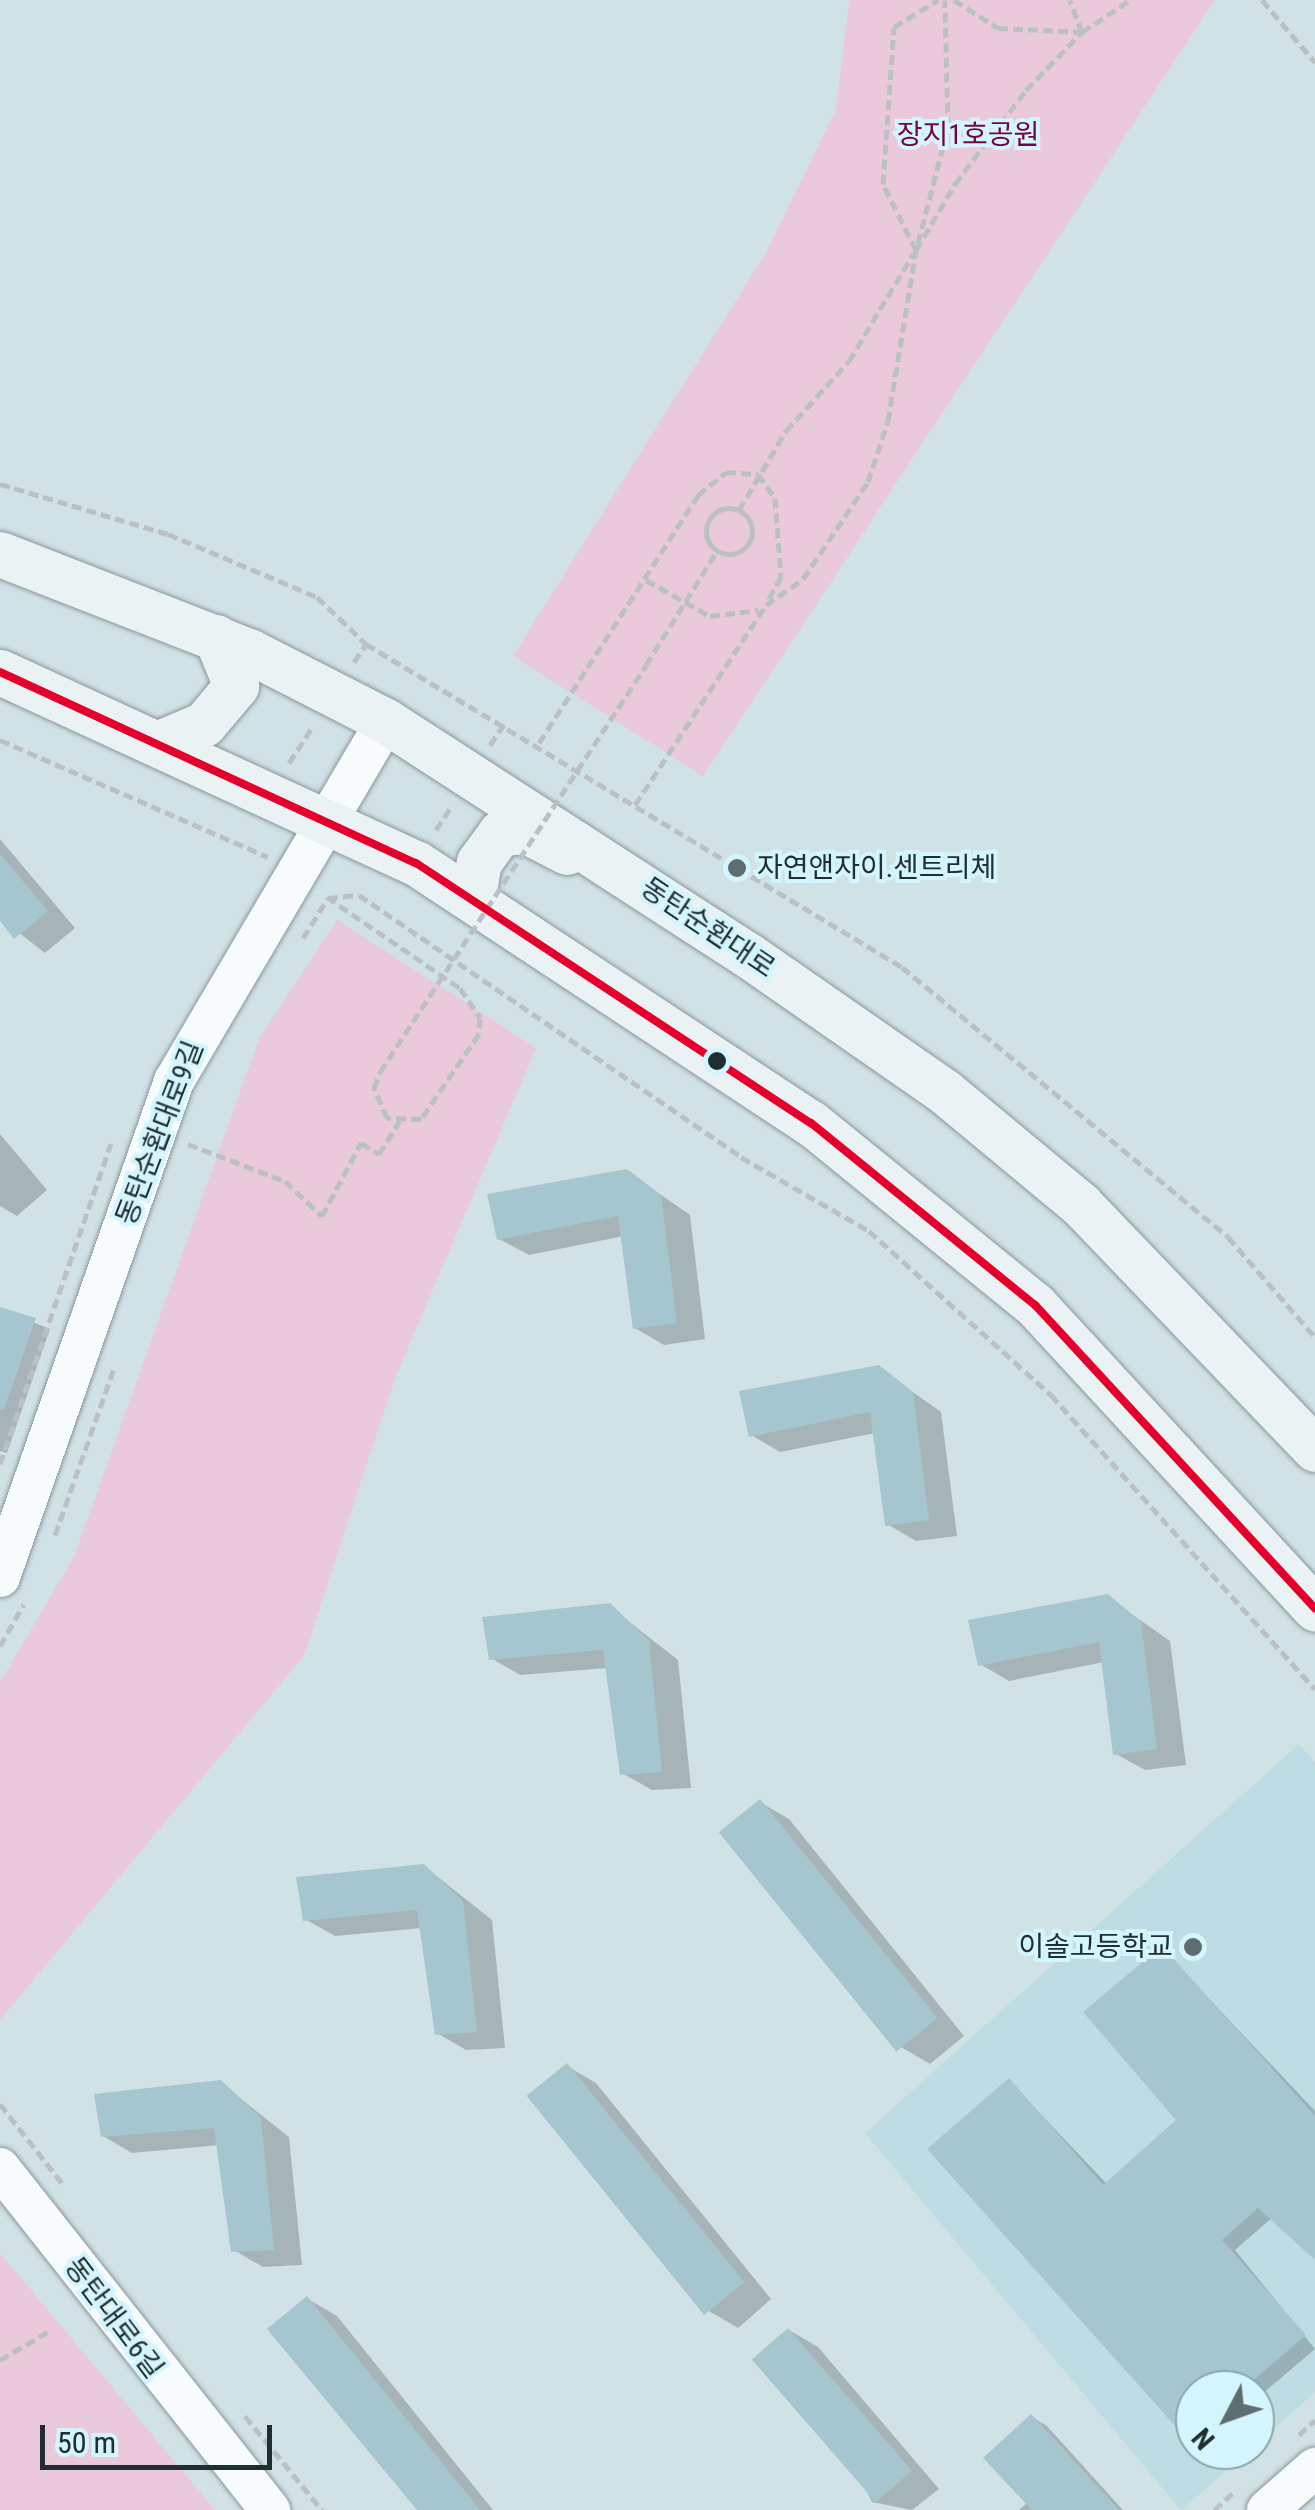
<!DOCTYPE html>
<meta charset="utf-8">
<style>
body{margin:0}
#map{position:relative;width:1315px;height:2510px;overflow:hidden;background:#d0e2e6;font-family:"Roboto Condensed","Noto Sans KR",sans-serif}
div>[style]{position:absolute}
.built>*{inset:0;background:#bedce4}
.green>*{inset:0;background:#eac9da}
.shadow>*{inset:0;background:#0003}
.building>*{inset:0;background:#a5c6ce;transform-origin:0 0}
.path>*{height:5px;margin-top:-2.5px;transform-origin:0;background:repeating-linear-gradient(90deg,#bbc1c2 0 10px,transparent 0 15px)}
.path>.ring{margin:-2.5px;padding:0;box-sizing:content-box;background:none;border:5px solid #bbc1c2;border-radius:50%}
.roads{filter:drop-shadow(0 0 2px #89979a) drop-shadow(0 0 2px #89979a)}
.tertiary>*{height:40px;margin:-20px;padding:0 20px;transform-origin:20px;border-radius:20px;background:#f8fbfb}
.secondary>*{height:45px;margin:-22.5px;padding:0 22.5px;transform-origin:22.5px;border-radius:22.5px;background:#ebf2f4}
.path-bridge>*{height:5px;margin-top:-2.5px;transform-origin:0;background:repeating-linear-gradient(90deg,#bbc1c2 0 10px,transparent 0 15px)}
.bus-1>*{height:8px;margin:-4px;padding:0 4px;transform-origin:4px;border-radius:4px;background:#e4002b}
.dots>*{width:28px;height:28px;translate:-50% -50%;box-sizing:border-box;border:5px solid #d3f5fd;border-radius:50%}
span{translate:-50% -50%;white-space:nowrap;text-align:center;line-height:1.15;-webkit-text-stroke:8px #d3f5fd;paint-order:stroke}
.park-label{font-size:28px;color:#740343}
.poi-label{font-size:28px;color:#212e31}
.left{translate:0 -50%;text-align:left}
.right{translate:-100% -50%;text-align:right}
.street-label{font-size:28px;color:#212e31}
.north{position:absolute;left:1175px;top:2370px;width:100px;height:100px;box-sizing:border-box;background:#d3f5fd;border:2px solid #8ca5ab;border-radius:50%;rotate:229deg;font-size:28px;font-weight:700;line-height:40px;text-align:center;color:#212e31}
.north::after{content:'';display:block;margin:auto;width:35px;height:45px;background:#5e6d70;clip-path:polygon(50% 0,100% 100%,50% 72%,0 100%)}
.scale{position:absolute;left:40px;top:2425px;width:232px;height:45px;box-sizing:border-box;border:5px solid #212e31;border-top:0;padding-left:12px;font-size:30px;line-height:35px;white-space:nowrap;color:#212e31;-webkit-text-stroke:8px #d3f5fd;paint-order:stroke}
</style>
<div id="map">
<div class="built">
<div style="clip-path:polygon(1299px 1744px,1315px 1762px,1315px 2392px,1255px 2445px,1255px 2390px,1195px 2390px,1195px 2450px,1250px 2450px,1181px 2510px,865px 2133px)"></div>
</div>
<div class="green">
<div style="clip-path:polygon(849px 0,1215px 0,703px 776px,513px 656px,767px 251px,836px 109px)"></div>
<div style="clip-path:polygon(337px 920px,536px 1048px,395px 1378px,304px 1656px,0 2020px,0 1682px,74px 1557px,259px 1039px)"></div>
<div style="clip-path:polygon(0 2253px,215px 2510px,0 2510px)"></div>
</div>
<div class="shadow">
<div style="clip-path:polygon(0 839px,75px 928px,45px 953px,0 918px)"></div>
<div style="clip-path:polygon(0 1134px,47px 1190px,17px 1216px,0 1206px)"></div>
<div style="clip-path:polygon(627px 1171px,690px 1215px,705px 1339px,664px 1345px,635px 1328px,624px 1236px,529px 1255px,499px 1239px)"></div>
<div style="clip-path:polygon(0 1309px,50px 1329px,7px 1453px,0 1451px)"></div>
<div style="clip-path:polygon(879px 1368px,941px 1412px,957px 1536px,916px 1541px,887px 1524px,875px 1433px,780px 1452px,751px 1435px)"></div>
<div style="clip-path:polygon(1107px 1597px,1170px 1641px,1186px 1765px,1145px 1770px,1116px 1754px,1104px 1662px,1009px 1681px,980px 1664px)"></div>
<div style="clip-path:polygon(609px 1606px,678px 1660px,691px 1788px,652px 1790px,622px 1773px,608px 1668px,520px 1675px,491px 1658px)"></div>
<div style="clip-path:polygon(760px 1802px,789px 1819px,964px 2036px,930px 2064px,901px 2047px)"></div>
<div style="clip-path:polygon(424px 1866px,492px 1920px,505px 2048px,466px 2050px,437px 2033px,422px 1928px,335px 1936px,305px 1919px)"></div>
<div style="clip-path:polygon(1162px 1949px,1315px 2111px,1315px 2254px,1273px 2217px,1235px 2250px,1315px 2349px,1255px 2400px,1255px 2390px,1195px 2390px,1195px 2440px,1009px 2081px,1107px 2184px,1180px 2120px)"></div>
<div style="clip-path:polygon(567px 2066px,596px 2083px,771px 2299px,738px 2328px,709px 2311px)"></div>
<div style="clip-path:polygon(221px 2083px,289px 2137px,302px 2265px,263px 2267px,234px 2250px,219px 2145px,132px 2153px,103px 2136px)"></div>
<div style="clip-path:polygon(308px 2299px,337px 2316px,493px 2510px,420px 2510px)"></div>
<div style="clip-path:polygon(789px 2330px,818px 2347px,939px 2489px,912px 2510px,872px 2502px)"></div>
<div style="clip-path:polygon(1032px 2417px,1047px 2426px,1123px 2510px,1019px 2510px,1028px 2502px)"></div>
</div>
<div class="building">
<div style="clip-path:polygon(0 854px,48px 911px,14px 939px,0 921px)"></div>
<div style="clip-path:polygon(627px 1169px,661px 1195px,677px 1323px,633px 1329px,618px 1216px,497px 1240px,487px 1194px)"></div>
<div style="clip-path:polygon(0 1307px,36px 1318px,4px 1410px,0 1409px)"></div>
<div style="clip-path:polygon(879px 1365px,913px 1392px,929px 1520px,885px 1526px,870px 1412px,749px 1437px,739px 1391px)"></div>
<div style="clip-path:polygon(1108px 1594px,1141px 1622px,1157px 1749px,1113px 1755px,1099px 1642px,978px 1666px,968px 1620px)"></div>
<div style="clip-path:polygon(610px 1603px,649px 1641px,662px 1772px,620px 1775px,603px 1650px,489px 1660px,482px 1617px)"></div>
<div style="left:760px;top:1799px;width:282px;height:53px;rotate:51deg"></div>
<div style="clip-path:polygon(424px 1864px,463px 1901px,477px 2032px,435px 2035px,417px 1910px,303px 1921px,296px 1877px)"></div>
<div style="clip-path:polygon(1162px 1946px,1315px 2116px,1315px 2260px,1258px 2208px,1222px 2240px,1306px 2335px,1242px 2390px,1195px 2390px,1195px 2448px,927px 2149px,1009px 2078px,1103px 2185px,1176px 2120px,1083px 2012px)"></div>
<div style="left:567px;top:2063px;width:282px;height:52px;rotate:51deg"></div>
<div style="clip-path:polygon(221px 2080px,261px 2118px,274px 2250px,231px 2252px,214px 2128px,101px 2137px,94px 2094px)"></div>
<div style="clip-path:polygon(307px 2296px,480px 2510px,417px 2510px,267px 2329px)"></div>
<div style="left:788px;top:2328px;width:189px;height:48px;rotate:49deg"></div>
<div style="clip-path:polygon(1031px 2414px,1119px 2510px,1032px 2510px,983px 2458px)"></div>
</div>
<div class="path">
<div style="left:954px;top:0;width:52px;rotate:32.5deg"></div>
<div style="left:998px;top:28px;width:84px;rotate:2.7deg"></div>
<div style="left:1082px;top:32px;width:34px;rotate:-111deg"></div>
<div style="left:1262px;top:0;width:82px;rotate:49.5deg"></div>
<div style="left:918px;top:243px;width:120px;rotate:-75.5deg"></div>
<div style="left:948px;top:127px;width:127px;rotate:-91.4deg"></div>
<div style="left:916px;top:250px;width:74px;rotate:-116.6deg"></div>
<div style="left:883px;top:184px;width:157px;rotate:-86deg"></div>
<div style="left:894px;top:27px;width:52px;rotate:-31.5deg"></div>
<div style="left:0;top:484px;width:175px;rotate:16.6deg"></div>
<div style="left:168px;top:534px;width:162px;rotate:22.9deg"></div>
<div style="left:317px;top:597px;width:68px;rotate:43.8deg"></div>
<div style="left:366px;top:644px;width:626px;rotate:31.07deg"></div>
<div style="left:902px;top:967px;width:423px;rotate:39.6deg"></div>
<div style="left:1228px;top:1237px;width:133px;rotate:49deg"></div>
<div class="ring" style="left:706px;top:508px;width:41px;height:41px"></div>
<div style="left:739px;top:510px;width:92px;rotate:-59.3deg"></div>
<div style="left:786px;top:431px;width:94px;rotate:-48deg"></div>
<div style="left:849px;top:361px;width:126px;rotate:-59deg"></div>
<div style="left:646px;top:580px;width:73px;rotate:29.4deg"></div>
<div style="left:710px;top:616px;width:49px;rotate:-7deg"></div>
<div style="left:354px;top:662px;width:22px;rotate:-56deg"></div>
<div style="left:646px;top:665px;width:134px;rotate:-58.1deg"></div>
<div style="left:0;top:740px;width:292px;rotate:23.6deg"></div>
<div style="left:539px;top:743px;width:295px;rotate:-57.3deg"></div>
<div style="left:698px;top:495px;width:36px;rotate:-39deg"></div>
<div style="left:726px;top:472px;width:32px;rotate:4deg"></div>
<div style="left:758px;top:474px;width:29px;rotate:55deg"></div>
<div style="left:775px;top:498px;width:79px;rotate:85.7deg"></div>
<div style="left:781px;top:577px;width:29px;rotate:119deg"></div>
<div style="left:490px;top:745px;width:27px;rotate:-56deg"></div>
<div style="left:289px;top:763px;width:44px;rotate:-57deg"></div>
<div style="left:635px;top:805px;width:239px;rotate:-56.8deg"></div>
<div style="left:766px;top:605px;width:45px;rotate:-35.1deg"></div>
<div style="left:803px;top:579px;width:117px;rotate:-56.2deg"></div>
<div style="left:868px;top:482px;width:64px;rotate:-71.8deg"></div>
<div style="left:888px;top:421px;width:173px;rotate:-80.7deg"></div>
<div style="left:916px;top:250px;width:77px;rotate:-59.4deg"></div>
<div style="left:955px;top:184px;width:118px;rotate:-52.9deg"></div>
<div style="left:1026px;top:90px;width:81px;rotate:-46deg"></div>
<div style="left:1082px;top:32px;width:58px;rotate:-33.7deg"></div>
<div style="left:436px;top:830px;width:30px;rotate:-57deg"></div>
<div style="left:327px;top:897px;width:161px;rotate:34.4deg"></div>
<div style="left:460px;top:988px;width:36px;rotate:56deg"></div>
<div style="left:480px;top:1018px;width:16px;rotate:94deg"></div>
<div style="left:479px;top:1034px;width:103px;rotate:124.3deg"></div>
<div style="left:421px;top:1119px;width:34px;rotate:-178deg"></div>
<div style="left:387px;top:1118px;width:33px;rotate:-113deg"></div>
<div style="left:374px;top:1088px;width:17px;rotate:-69deg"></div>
<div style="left:328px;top:898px;width:31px;rotate:-6deg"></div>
<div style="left:359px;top:895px;width:463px;rotate:34.4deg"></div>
<div style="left:741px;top:1157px;width:148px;rotate:30deg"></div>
<div style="left:869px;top:1231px;width:245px;rotate:42deg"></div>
<div style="left:1051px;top:1395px;width:395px;rotate:48.1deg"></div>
<div style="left:303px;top:938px;width:47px;rotate:-58deg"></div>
<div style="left:188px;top:1144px;width:104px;rotate:20.9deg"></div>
<div style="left:285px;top:1181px;width:51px;rotate:43.4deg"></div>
<div style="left:322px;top:1216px;width:83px;rotate:-61.9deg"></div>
<div style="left:361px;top:1143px;width:21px;rotate:31deg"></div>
<div style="left:379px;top:1154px;width:39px;rotate:-58deg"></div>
<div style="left:0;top:1464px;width:339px;rotate:-70.9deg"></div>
<div style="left:55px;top:1535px;width:179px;rotate:-70.5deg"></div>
<div style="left:0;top:1646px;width:48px;rotate:-60.3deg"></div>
<div style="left:0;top:2104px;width:105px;rotate:51.9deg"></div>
<div style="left:0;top:2360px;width:59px;rotate:-30.5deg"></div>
<div style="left:245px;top:2416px;width:122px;rotate:50.7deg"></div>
<div style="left:1299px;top:2435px;width:22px;rotate:-43deg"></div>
<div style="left:1214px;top:2510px;width:27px;rotate:-42deg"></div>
</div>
<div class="roads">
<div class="tertiary">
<div style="left:0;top:1577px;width:526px;rotate:-70.67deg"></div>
<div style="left:174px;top:1081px;width:418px;rotate:-59.5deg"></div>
<div style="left:0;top:2168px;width:436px;rotate:51.7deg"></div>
<div style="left:1267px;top:2510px;width:64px;rotate:-41.2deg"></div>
</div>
<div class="secondary">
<div style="left:0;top:554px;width:269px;rotate:21.3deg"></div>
<div style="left:251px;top:652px;width:152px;rotate:27.1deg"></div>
<div style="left:386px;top:721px;width:431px;rotate:32.9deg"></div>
<div style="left:748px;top:955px;width:240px;rotate:34.8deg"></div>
<div style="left:945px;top:1092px;width:177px;rotate:39.7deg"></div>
<div style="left:1081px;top:1205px;width:338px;rotate:46.2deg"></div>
<div style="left:0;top:672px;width:458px;rotate:24.7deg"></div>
<div style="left:416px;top:863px;width:473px;rotate:33.4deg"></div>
<div style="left:811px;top:1123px;width:289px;rotate:39.1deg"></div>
<div style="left:1035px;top:1305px;width:413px;rotate:47.3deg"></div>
<div style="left:164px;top:741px;width:43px;rotate:-23deg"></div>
<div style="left:204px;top:724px;width:50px;rotate:-49.9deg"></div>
<div style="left:236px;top:686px;width:53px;rotate:-112.2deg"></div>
<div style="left:473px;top:898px;width:36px;rotate:-81deg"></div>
<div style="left:479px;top:862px;width:36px;rotate:-54deg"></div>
<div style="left:500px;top:833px;width:26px;rotate:-4deg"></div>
<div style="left:526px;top:831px;width:46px;rotate:27.1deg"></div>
</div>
</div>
<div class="path-bridge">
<div style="left:380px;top:1072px;width:486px;rotate:-56.8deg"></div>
</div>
<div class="bus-1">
<div style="left:0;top:672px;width:458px;rotate:24.7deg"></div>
<div style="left:416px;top:863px;width:473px;rotate:33.4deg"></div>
<div style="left:811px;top:1123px;width:289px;rotate:39.1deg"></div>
<div style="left:1035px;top:1305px;width:413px;rotate:47.3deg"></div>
</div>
<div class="dots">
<div style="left:737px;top:868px;background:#5e6d70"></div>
<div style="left:717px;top:1061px;background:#212e31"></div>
<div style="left:1193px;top:1947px;background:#5e6d70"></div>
</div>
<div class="park-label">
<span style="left:968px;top:135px">장지1호공원</span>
</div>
<div class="poi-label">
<span class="left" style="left:757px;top:868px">자연앤자이.센트리체</span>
<span class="right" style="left:1173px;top:1947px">이솔고등학교</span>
</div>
<div class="street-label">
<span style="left:708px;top:928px;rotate:34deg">동탄순환대로</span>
<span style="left:160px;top:1133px;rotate:-69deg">동탄순환대로9길</span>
<span style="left:114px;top:2318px;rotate:53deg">동탄대로6길</span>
</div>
<div class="north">N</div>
<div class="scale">50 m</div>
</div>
